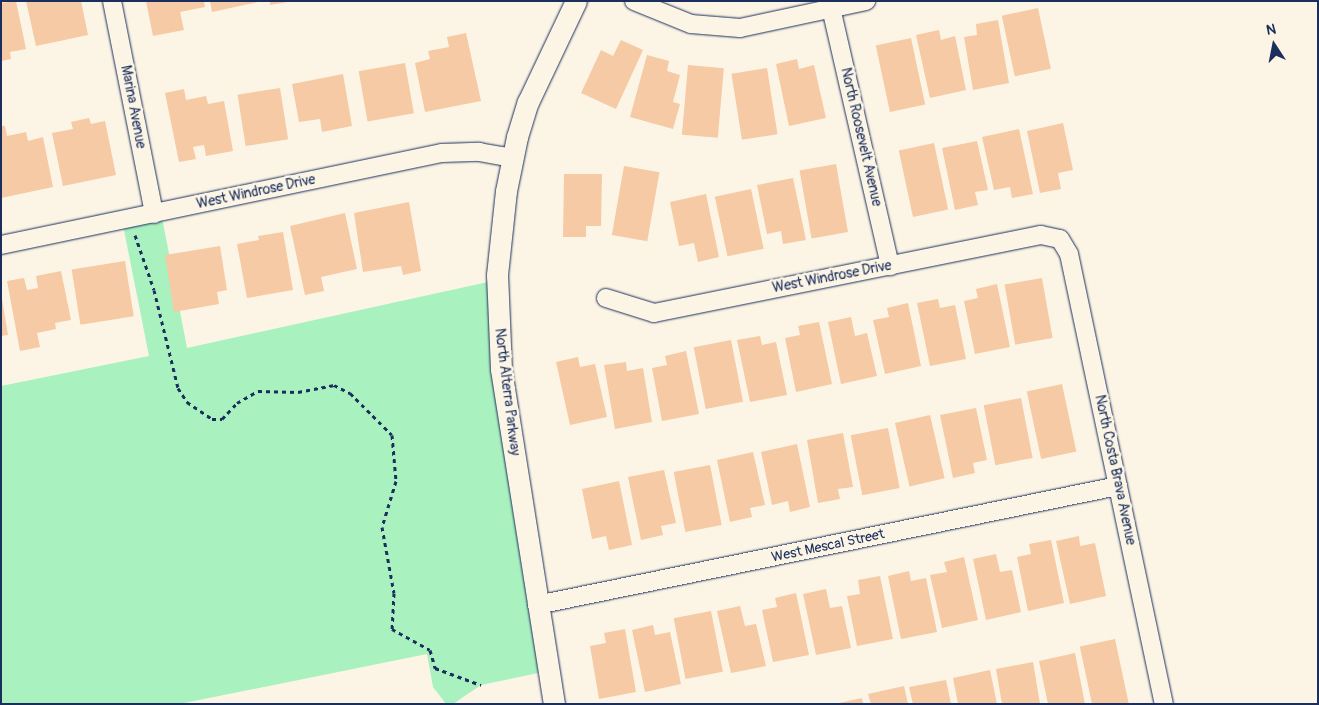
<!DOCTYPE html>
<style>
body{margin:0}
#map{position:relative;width:1319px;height:705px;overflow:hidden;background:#fcf5e5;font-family:Pangolin,sans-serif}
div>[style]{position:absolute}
.green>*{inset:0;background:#a9f1bf}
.building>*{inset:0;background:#f5caa4;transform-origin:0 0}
.path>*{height:3px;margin-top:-1.5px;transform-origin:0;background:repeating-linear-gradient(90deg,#1b2f5e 0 4px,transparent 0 8px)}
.roads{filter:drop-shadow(0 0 1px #1b2f5e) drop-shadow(0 0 1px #1b2f5e)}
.minor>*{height:18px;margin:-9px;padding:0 9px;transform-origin:9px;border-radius:9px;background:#fcf5e5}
.tertiary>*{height:21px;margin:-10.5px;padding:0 10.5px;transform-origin:10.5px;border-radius:10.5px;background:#fcf5e5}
span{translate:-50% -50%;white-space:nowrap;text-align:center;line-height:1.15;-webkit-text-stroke:5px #fcf5e5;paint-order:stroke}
.street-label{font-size:14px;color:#1b2f5e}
.frame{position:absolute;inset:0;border:2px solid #1b2f5e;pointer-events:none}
.north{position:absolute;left:1249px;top:20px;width:50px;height:50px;-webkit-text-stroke:4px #fcf5e5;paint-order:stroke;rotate:349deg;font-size:14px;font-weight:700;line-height:20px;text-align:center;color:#1b2f5e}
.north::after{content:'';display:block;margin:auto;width:18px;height:22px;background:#1b2f5e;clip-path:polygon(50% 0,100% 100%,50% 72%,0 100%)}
</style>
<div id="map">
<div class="green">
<div style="clip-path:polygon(161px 212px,187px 348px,497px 280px,548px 671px,481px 685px,453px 704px,446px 704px,433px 687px,427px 654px,179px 704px,1px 704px,1px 386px,149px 356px,122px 220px)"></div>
</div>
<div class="building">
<div style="clip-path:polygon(16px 1px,26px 49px,10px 52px,11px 59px,1px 61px,1px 3px)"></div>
<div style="clip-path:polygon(26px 1px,81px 1px,88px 35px,36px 46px)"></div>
<div style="clip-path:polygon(146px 1px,204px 1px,205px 7px,180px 12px,184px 30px,153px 36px)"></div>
<div style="clip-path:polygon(210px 1px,258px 1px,258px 2px,212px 12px)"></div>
<div style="clip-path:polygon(270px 1px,288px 1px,288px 2px,270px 5px)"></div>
<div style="left:1038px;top:8px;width:62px;height:37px;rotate:78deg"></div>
<div style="clip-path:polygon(998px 20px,1009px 83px,973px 90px,964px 37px,977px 35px,976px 24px)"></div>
<div style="clip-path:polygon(939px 30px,941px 40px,955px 36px,966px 90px,930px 98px,916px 35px)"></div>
<div style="clip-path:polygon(466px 33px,481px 101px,425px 112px,415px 63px,430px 59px,428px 51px,449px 47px,447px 37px)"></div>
<div style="left:911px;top:38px;width:68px;height:36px;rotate:78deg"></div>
<div style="clip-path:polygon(621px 40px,643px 50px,616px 109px,581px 93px,601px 50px,613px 56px)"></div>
<div style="clip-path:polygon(647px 55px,669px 61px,667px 71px,680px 75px,673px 102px,680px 104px,673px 129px,630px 117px)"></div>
<div style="clip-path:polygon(797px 59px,799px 69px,814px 65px,826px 118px,789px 126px,776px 64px)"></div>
<div style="left:405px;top:63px;width:51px;height:47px;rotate:80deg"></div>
<div style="left:688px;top:65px;width:36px;height:70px;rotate:5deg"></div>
<div style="left:767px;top:68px;width:67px;height:36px;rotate:81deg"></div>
<div style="clip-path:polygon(343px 74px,352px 126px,322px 132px,320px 119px,299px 122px,292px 84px)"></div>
<div style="left:280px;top:88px;width:52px;height:43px;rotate:81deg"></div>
<div style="clip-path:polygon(184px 89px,186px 100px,206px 96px,208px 104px,224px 101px,233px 151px,206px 156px,204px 145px,193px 147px,196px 159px,179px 162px,165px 93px)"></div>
<div style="clip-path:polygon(89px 118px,91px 124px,105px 121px,116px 175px,63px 186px,52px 133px,73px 129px,71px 122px)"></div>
<div style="clip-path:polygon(1063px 123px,1073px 170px,1058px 173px,1061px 189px,1040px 193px,1027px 131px)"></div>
<div style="clip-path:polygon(1px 126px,5px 126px,7px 136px,26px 132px,28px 141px,43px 137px,53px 187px,1px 198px)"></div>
<div style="clip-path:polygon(1019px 129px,1033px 194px,1012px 198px,1010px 187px,994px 190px,982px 137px)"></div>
<div style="clip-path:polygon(977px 141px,988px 190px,975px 192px,978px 205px,955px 210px,942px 148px)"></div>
<div style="left:934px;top:143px;width:68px;height:36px;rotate:78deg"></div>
<div style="left:836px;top:164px;width:69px;height:37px;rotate:80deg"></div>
<div style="left:624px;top:166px;width:36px;height:70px;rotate:10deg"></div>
<div style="clip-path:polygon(564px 174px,602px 174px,601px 226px,586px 226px,586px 237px,563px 237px)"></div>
<div style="clip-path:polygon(793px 178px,806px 240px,783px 244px,781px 231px,767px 234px,757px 185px)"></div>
<div style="left:751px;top:189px;width:61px;height:37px;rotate:78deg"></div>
<div style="clip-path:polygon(706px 194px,719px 257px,698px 262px,694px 243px,679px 246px,670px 202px)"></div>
<div style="clip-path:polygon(409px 202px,421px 271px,403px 275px,401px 266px,363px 272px,354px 213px)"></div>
<div style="clip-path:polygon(345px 213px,357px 269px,321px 277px,324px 291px,305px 295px,290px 226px)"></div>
<div style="clip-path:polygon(283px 232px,293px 290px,247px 298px,237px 244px,259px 240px,258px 236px)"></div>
<div style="clip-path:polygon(220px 246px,227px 290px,217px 292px,219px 304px,174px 312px,165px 255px)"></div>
<div style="left:125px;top:261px;width:56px;height:54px;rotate:81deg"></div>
<div style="clip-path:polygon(61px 271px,71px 320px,55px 323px,56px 329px,37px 333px,40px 347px,20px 351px,7px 281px,24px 278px,27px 290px,38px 288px,36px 276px)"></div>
<div style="left:1042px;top:278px;width:61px;height:38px;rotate:80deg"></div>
<div style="clip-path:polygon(997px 284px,1010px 347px,975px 354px,964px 301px,978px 298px,976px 289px)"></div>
<div style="clip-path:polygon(1px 293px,8px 335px,1px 336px)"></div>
<div style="clip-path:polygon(938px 299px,940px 308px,955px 305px,966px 359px,930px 366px,917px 303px)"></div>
<div style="clip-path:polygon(908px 303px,921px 366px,885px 374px,873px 320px,889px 317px,887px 308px)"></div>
<div style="clip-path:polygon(851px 317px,855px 336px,867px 333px,877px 376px,841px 384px,828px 322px)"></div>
<div style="clip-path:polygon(819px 322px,832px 384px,796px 392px,785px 338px,800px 335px,798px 326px)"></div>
<div style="clip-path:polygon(760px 336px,762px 345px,776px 342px,787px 395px,750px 402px,737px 340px)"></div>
<div style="left:731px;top:340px;width:63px;height:38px;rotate:79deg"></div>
<div style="clip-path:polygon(686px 351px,699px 414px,662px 421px,652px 368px,667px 365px,665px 356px)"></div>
<div style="clip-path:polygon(578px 357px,580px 367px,595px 364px,607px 417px,570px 425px,556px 362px)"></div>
<div style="clip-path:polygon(626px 362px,627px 371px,643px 368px,652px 422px,615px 429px,604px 365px)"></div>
<div style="left:1062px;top:384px;width:69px;height:36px;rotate:78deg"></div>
<div style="left:1021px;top:398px;width:61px;height:38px;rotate:79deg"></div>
<div style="clip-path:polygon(976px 408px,987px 460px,973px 463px,975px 473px,953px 478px,940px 415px)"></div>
<div style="left:930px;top:415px;width:65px;height:36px;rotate:77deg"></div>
<div style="left:888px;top:428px;width:61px;height:38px;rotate:79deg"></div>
<div style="clip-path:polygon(843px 433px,853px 487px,838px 489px,840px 499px,818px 503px,807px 440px)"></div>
<div style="clip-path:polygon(797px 444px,810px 507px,790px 512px,788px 501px,772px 505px,761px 452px)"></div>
<div style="clip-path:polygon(753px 452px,765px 505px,750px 508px,752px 517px,730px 522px,717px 460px)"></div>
<div style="left:710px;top:465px;width:61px;height:37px;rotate:79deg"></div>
<div style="clip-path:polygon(664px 470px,676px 523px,661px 526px,663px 535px,641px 540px,628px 477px)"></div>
<div style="clip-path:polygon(619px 481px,632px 545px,609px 550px,606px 536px,592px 539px,582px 489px)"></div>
<div style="clip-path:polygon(1079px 536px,1080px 546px,1095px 543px,1106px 596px,1070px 604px,1056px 541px)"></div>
<div style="clip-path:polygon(1051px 540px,1064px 603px,1028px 611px,1017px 557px,1031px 554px,1029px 544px)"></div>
<div style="clip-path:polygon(996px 554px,1000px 572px,1012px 570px,1021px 612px,986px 620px,973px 559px)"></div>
<div style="clip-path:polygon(964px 557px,978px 620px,942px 628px,930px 575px,947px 572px,944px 562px)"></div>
<div style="clip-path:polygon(909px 571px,911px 581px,926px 578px,937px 632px,901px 639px,888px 576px)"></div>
<div style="clip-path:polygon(880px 576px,893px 639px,857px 646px,847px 596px,860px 594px,858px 580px)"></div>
<div style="clip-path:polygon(826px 589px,830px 608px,842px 606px,851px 648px,816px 655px,803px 594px)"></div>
<div style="clip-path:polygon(796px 593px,809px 655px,773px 662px,762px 610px,777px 607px,775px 598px)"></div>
<div style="clip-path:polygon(740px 606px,745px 626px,756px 624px,766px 666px,731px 673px,717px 611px)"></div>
<div style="left:711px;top:611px;width:62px;height:38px;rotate:79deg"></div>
<div style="clip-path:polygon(653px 625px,655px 635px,670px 632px,681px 684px,645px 692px,632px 630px)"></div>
<div style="clip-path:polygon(625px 629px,636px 692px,599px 699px,590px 646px,606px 643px,604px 633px)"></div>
<div style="left:1115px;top:639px;width:66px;height:36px;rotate:78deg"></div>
<div style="clip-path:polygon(1075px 653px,1085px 704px,1048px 704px,1039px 661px)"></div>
<div style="clip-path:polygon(1033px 662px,1040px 704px,1002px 704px,996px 669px)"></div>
<div style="clip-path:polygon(990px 670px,997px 704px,958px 704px,953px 678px)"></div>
<div style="clip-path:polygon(946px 680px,951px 704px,913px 704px,909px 687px)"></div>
<div style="clip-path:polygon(904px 686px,908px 704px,871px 704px,868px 694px)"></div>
<div style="clip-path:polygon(862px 698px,863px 704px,839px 704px,839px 703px)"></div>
</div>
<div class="path">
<div style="left:135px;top:235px;width:58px;rotate:70.9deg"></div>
<div style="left:154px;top:290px;width:101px;rotate:76.2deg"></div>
<div style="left:178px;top:388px;width:17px;rotate:57deg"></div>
<div style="left:187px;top:402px;width:30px;rotate:34deg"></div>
<div style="left:212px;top:419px;width:10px"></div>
<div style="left:222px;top:419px;width:22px;rotate:-47deg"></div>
<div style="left:237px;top:403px;width:24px;rotate:-30deg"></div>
<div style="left:258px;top:391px;width:40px;rotate:1.4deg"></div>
<div style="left:298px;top:392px;width:37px;rotate:-11deg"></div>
<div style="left:334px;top:385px;width:18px;rotate:27deg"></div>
<div style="left:350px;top:393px;width:59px;rotate:45deg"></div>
<div style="left:392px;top:435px;width:46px;rotate:85deg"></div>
<div style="left:396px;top:481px;width:48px;rotate:106.9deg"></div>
<div style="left:382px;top:527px;width:67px;rotate:79.7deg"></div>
<div style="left:394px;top:593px;width:36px;rotate:93deg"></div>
<div style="left:392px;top:629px;width:43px;rotate:28.9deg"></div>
<div style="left:430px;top:650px;width:19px;rotate:74deg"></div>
<div style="left:435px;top:668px;width:49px;rotate:20.3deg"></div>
</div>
<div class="roads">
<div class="minor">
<div style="left:112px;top:1px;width:217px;rotate:78.8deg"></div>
<div style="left:634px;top:1px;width:61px;rotate:22deg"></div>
<div style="left:691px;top:24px;width:49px;rotate:4.7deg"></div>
<div style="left:740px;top:28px;width:129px;rotate:-12.1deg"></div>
<div style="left:831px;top:8px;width:265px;rotate:77.1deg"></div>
<div style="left:1px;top:245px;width:450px;rotate:-11.8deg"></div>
<div style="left:442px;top:153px;width:37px;rotate:-2deg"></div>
<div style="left:479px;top:152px;width:35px;rotate:10deg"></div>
<div style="left:606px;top:298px;width:50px;rotate:17.4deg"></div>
<div style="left:654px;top:313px;width:395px;rotate:-11.4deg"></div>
<div style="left:1041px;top:235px;width:19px;rotate:12deg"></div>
<div style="left:1060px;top:239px;width:17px;rotate:59deg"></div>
<div style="left:1069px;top:254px;width:460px;rotate:78.1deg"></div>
<div style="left:537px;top:605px;width:593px;rotate:-11.58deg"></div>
</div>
<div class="tertiary">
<div style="left:554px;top:704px;width:339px;rotate:-99deg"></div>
<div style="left:501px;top:369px;width:94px;rotate:-92.4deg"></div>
<div style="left:497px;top:275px;width:84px;rotate:-83.9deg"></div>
<div style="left:506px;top:191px;width:55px;rotate:-78.5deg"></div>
<div style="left:517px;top:137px;width:37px;rotate:-73deg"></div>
<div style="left:528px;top:102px;width:112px;rotate:-64.6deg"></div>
</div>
</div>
<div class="street-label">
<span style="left:133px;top:107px;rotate:79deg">Marina Avenue</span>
<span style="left:861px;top:137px;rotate:77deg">North Roosevelt Avenue</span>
<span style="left:256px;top:192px;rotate:-12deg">West Windrose Drive</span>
<span style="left:832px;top:277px;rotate:-11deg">West Windrose Drive</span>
<span style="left:507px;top:392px;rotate:83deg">North Alterra Parkway</span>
<span style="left:1115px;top:470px;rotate:78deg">North Costa Brava Avenue</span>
<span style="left:828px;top:546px;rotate:-12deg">West Mescal Street</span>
</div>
<div class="frame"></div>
<div class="north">N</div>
</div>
